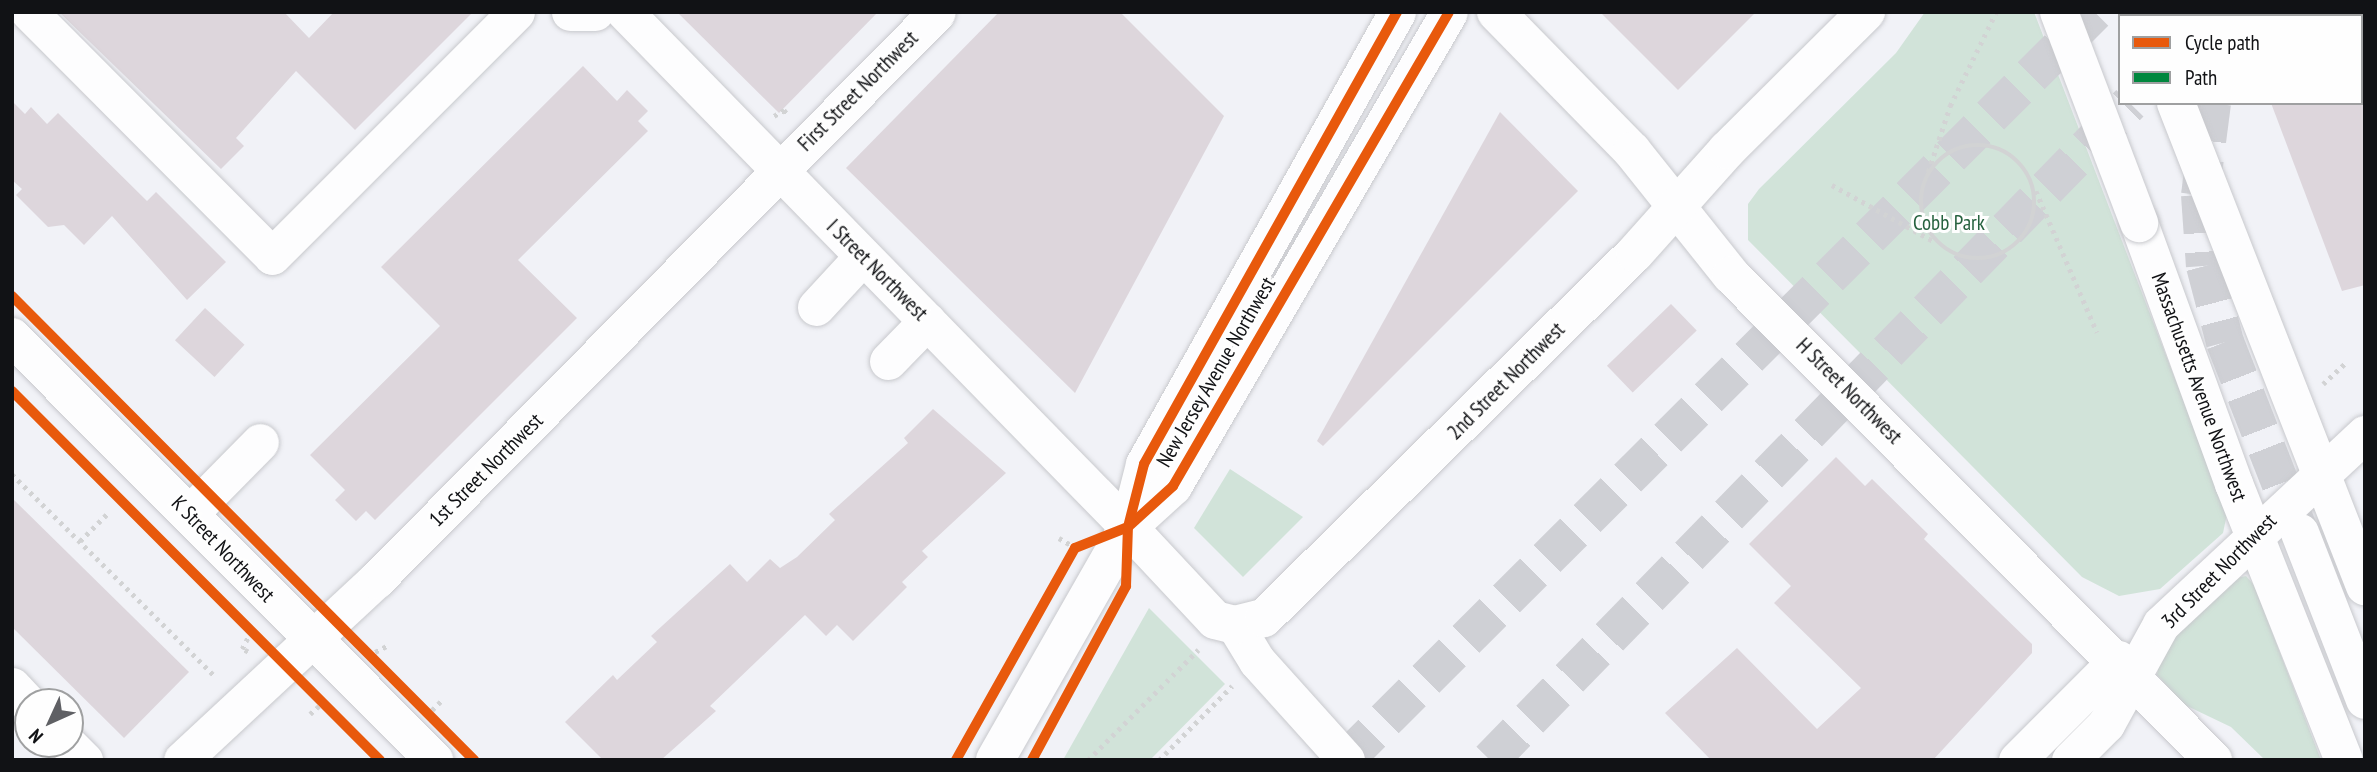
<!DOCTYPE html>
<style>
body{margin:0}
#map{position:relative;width:2377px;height:772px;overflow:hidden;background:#f1f2f7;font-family:"PT Sans Narrow",sans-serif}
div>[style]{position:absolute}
.green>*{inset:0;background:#d1e3d9}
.building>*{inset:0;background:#ddd6dc;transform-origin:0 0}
.highway-tunnel>*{height:38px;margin-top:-19px;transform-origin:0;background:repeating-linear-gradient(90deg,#cfd0d5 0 38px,transparent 0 57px)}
.path>*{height:4.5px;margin-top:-2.25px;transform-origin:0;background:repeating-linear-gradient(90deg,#d2d3d4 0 3.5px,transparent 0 8.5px)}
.path>.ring{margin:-2.25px;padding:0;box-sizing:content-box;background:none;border:4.5px solid #d2d3d4;border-radius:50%}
.roads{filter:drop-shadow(0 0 2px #c8c9cd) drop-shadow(0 0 2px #c8c9cd)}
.minor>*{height:37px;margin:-18.5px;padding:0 18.5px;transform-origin:18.5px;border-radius:18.5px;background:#fdfdfe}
.major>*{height:38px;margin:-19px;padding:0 19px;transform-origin:19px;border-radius:19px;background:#fdfdfe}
.highway>*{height:38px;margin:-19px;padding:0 19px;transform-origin:19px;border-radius:19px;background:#fdfdfe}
.bridges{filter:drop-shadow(0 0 2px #c8c9cd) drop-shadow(0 0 2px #c8c9cd)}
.major-bridge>*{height:38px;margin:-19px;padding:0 19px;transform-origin:19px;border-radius:19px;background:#fdfdfe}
.quiet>*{height:9px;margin-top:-4.5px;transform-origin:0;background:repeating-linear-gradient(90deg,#00873e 0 18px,transparent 0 27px)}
.cycleway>*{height:10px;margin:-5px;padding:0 5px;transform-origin:5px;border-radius:5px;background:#e8590c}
span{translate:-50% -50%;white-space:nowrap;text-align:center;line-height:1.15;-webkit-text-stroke:6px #fefefe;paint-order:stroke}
.street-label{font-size:21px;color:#111215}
.park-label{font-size:21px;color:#26623f}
.frame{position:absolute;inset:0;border:14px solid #111215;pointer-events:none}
.legend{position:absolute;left:2118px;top:14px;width:245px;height:91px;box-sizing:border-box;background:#fefefe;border:2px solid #9fa0a1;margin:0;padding:9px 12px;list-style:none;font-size:21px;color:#111215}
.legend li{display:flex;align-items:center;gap:14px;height:35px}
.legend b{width:35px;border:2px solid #9fa0a1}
.north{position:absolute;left:14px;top:688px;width:70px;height:70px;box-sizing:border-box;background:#fefefe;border:2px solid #9fa0a1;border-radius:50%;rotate:225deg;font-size:19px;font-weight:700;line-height:28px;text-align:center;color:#111215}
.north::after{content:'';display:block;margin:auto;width:24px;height:32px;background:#5f6064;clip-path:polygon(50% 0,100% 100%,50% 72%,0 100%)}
</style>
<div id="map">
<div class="green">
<div style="clip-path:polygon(1925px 12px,2034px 12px,2227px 514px,2223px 533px,2160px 589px,2119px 596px,2082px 577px,1748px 240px,1748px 204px,1759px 189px,1896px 53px)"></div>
<div style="clip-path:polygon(1230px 469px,1303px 517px,1243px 577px,1194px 528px)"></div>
<div style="clip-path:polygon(2246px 576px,2254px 585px,2321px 760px,2265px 760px,2231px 727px,2185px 705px,2157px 675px,2162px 649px,2232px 579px)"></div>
<div style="clip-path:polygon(1149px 608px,1225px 684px,1150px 760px,1063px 760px)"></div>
</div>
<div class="building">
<div style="clip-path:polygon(59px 12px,284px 12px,309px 38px,334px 12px,473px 12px,355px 130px,296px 71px,236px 138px,244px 146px,221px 169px)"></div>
<div style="clip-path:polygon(677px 12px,878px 12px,779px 113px)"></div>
<div style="clip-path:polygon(999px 12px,1120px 12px,1224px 116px,1075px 393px,846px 168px)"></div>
<div style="clip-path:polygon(1600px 12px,1756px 12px,1678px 90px)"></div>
<div style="clip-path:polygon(583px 66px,617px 101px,627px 90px,648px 111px,638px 121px,648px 131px,518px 260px,577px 318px,375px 520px,366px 511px,356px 521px,335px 500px,345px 490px,310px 455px,440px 326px,381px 267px)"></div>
<div style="clip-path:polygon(12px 101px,25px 114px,31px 107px,47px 124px,58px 113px,147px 201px,156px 192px,226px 262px,187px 300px,112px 216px,84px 245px,64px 225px,48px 227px,16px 195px,22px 189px,12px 180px)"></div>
<div style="clip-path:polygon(2271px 103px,2365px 103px,2365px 285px,2342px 291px)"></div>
<div style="clip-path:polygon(1500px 112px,1578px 191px,1323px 446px,1317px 441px)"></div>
<div style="left:1671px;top:304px;width:37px;height:89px;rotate:46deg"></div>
<div style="left:205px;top:308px;width:54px;height:44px;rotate:43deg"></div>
<div style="clip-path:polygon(933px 409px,1006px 473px,922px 551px,928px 557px,902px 582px,907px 587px,853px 641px,837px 625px,826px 636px,805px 615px,710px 706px,716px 711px,661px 760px,603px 760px,565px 722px,613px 675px,617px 680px,657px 642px,651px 636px,730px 564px,747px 582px,770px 559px,780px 568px,797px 557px,835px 520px,829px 514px,908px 443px,904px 438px)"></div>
<div style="clip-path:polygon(1836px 457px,1865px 486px,1872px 479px,1928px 534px,1924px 539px,2032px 644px,2032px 653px,1933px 760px,1711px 760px,1665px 713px,1737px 648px,1817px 729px,1861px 688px,1774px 603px,1791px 586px,1749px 544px)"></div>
<div style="clip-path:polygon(12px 498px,189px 672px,124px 738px,12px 627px)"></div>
</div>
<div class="highway-tunnel">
<div style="left:2217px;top:16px;width:5px;rotate:-53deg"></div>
<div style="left:2253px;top:16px;width:5px;rotate:-53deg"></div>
<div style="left:2212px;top:103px;width:93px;rotate:97.4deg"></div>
<div style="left:2200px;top:195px;width:71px;rotate:86deg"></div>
<div style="left:2205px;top:266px;width:79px;rotate:75.3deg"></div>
<div style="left:2225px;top:342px;width:205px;rotate:68.6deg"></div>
<div style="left:1345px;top:760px;width:1059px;rotate:-44.92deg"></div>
<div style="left:1490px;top:760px;width:917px;rotate:-45.75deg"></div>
</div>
<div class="path">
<div style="left:774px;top:116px;width:12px;rotate:-31deg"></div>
<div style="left:784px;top:110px;width:6px;rotate:51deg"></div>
<div class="ring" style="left:1921px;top:145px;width:109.5px;height:109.5px"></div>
<div style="left:1928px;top:172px;width:70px;rotate:-71.6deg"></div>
<div style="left:1950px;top:106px;width:105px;rotate:-63.9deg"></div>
<div style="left:1832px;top:185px;width:118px;rotate:29deg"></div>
<div style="left:2036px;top:191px;width:154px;rotate:66.6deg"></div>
<div style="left:2323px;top:384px;width:33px;rotate:-43deg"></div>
<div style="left:12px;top:474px;width:286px;rotate:44.9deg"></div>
<div style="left:1059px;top:538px;width:14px;rotate:30deg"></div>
<div style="left:80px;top:541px;width:40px;rotate:-45deg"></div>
<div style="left:248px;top:652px;width:7px;rotate:-153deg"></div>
<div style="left:242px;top:649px;width:16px;rotate:-63deg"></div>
<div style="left:375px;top:652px;width:13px;rotate:-27deg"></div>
<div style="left:432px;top:710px;width:13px;rotate:-45deg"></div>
<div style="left:310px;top:714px;width:13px;rotate:-42deg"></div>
<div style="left:1088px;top:760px;width:156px;rotate:-45deg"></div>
<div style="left:1159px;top:760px;width:104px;rotate:-45.4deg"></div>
</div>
<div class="roads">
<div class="minor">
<div style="left:29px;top:12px;width:344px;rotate:45.1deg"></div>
<div style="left:272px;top:256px;width:345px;rotate:-45deg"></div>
<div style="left:570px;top:12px;width:25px"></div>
<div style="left:625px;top:12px;width:720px;rotate:45.68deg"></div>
<div style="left:2290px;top:16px;width:6px;rotate:-45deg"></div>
<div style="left:816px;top:307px;width:69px;rotate:-47.3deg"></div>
<div style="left:888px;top:361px;width:56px;rotate:-45.7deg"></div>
<div style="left:189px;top:514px;width:101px;rotate:-45.4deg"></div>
<div style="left:1128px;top:527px;width:61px;rotate:-42.3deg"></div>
<div style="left:1173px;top:486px;width:548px;rotate:-59.79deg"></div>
<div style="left:1128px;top:527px;width:65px;rotate:-75.7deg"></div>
<div style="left:1144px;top:464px;width:518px;rotate:-60.76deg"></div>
<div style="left:1235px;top:625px;width:42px;rotate:58.6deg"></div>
<div style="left:1257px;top:661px;width:133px;rotate:48deg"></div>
<div style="left:12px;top:686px;width:23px;rotate:47deg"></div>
<div style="left:68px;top:744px;width:23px;rotate:45deg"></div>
<div style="left:182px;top:760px;width:265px;rotate:-42.9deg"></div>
<div style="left:376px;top:580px;width:798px;rotate:-45.36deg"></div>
<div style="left:2017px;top:760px;width:143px;rotate:-45deg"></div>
<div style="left:2070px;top:760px;width:51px;rotate:-45deg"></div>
<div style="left:2106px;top:724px;width:114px;rotate:-61.2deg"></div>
<div style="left:2161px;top:624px;width:279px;rotate:-43deg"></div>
</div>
<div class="major">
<div style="left:1496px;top:12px;width:194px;rotate:45.6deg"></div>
<div style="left:1632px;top:151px;width:159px;rotate:51.4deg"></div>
<div style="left:1731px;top:275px;width:684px;rotate:45.18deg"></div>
<div style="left:2142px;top:12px;width:4px;rotate:76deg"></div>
<div style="left:2176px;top:103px;width:519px;rotate:68.63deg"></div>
<div style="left:2139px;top:223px;width:278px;rotate:70deg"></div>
<div style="left:2234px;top:484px;width:297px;rotate:68.3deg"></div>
<div style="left:12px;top:337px;width:598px;rotate:45.07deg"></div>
<div style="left:995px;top:760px;width:268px;rotate:-60.3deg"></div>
<div style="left:1128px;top:527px;width:127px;rotate:46.9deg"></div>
<div style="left:1215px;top:620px;width:21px;rotate:14deg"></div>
<div style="left:1235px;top:625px;width:30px;rotate:-14deg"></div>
<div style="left:1264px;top:618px;width:520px;rotate:-44.53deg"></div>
<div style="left:1635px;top:253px;width:138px;rotate:-48.2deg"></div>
<div style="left:1727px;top:150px;width:196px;rotate:-44.8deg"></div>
</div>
<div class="highway">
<div style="left:2300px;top:533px;width:179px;rotate:68.7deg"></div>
</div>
</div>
<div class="bridges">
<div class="major-bridge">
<div style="left:2059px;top:12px;width:226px;rotate:69.2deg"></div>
</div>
</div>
<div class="quiet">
<div style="left:2290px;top:16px;width:6px;rotate:-45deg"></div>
</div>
<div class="cycleway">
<div style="left:12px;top:296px;width:655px;rotate:45.12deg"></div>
<div style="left:12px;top:391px;width:521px;rotate:45.08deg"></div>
<div style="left:956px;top:760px;width:243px;rotate:-60.7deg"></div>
<div style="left:1075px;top:548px;width:57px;rotate:-21.6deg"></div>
<div style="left:1128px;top:527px;width:61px;rotate:-42.3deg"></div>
<div style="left:1173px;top:486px;width:548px;rotate:-59.79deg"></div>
<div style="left:1032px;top:760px;width:198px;rotate:-61.6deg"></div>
<div style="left:1126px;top:586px;width:59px;rotate:-88.1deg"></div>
<div style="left:1128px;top:527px;width:65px;rotate:-75.7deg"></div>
<div style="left:1144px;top:464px;width:518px;rotate:-60.76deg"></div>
</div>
<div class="street-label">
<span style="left:858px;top:91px;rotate:-45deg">First Street Northwest</span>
<span style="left:877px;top:270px;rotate:45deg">I Street Northwest</span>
<span style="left:1216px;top:372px;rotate:-60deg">New Jersey Avenue Northwest</span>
<span style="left:1506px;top:381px;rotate:-45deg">2nd Street Northwest</span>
<span style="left:2199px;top:387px;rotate:70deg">Massachusetts Avenue Northwest</span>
<span style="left:1849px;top:391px;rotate:45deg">H Street Northwest</span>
<span style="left:486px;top:470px;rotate:-45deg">1st Street Northwest</span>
<span style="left:223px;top:549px;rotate:46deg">K Street Northwest</span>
<span style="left:2219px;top:571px;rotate:-45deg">3rd Street Northwest</span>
</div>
<div class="park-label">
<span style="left:1949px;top:223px">Cobb Park</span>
</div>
<div class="frame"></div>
<ul class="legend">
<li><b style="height:9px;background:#e8590c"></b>Cycle path</li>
<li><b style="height:9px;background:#00873e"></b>Path</li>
</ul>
<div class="north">N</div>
</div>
